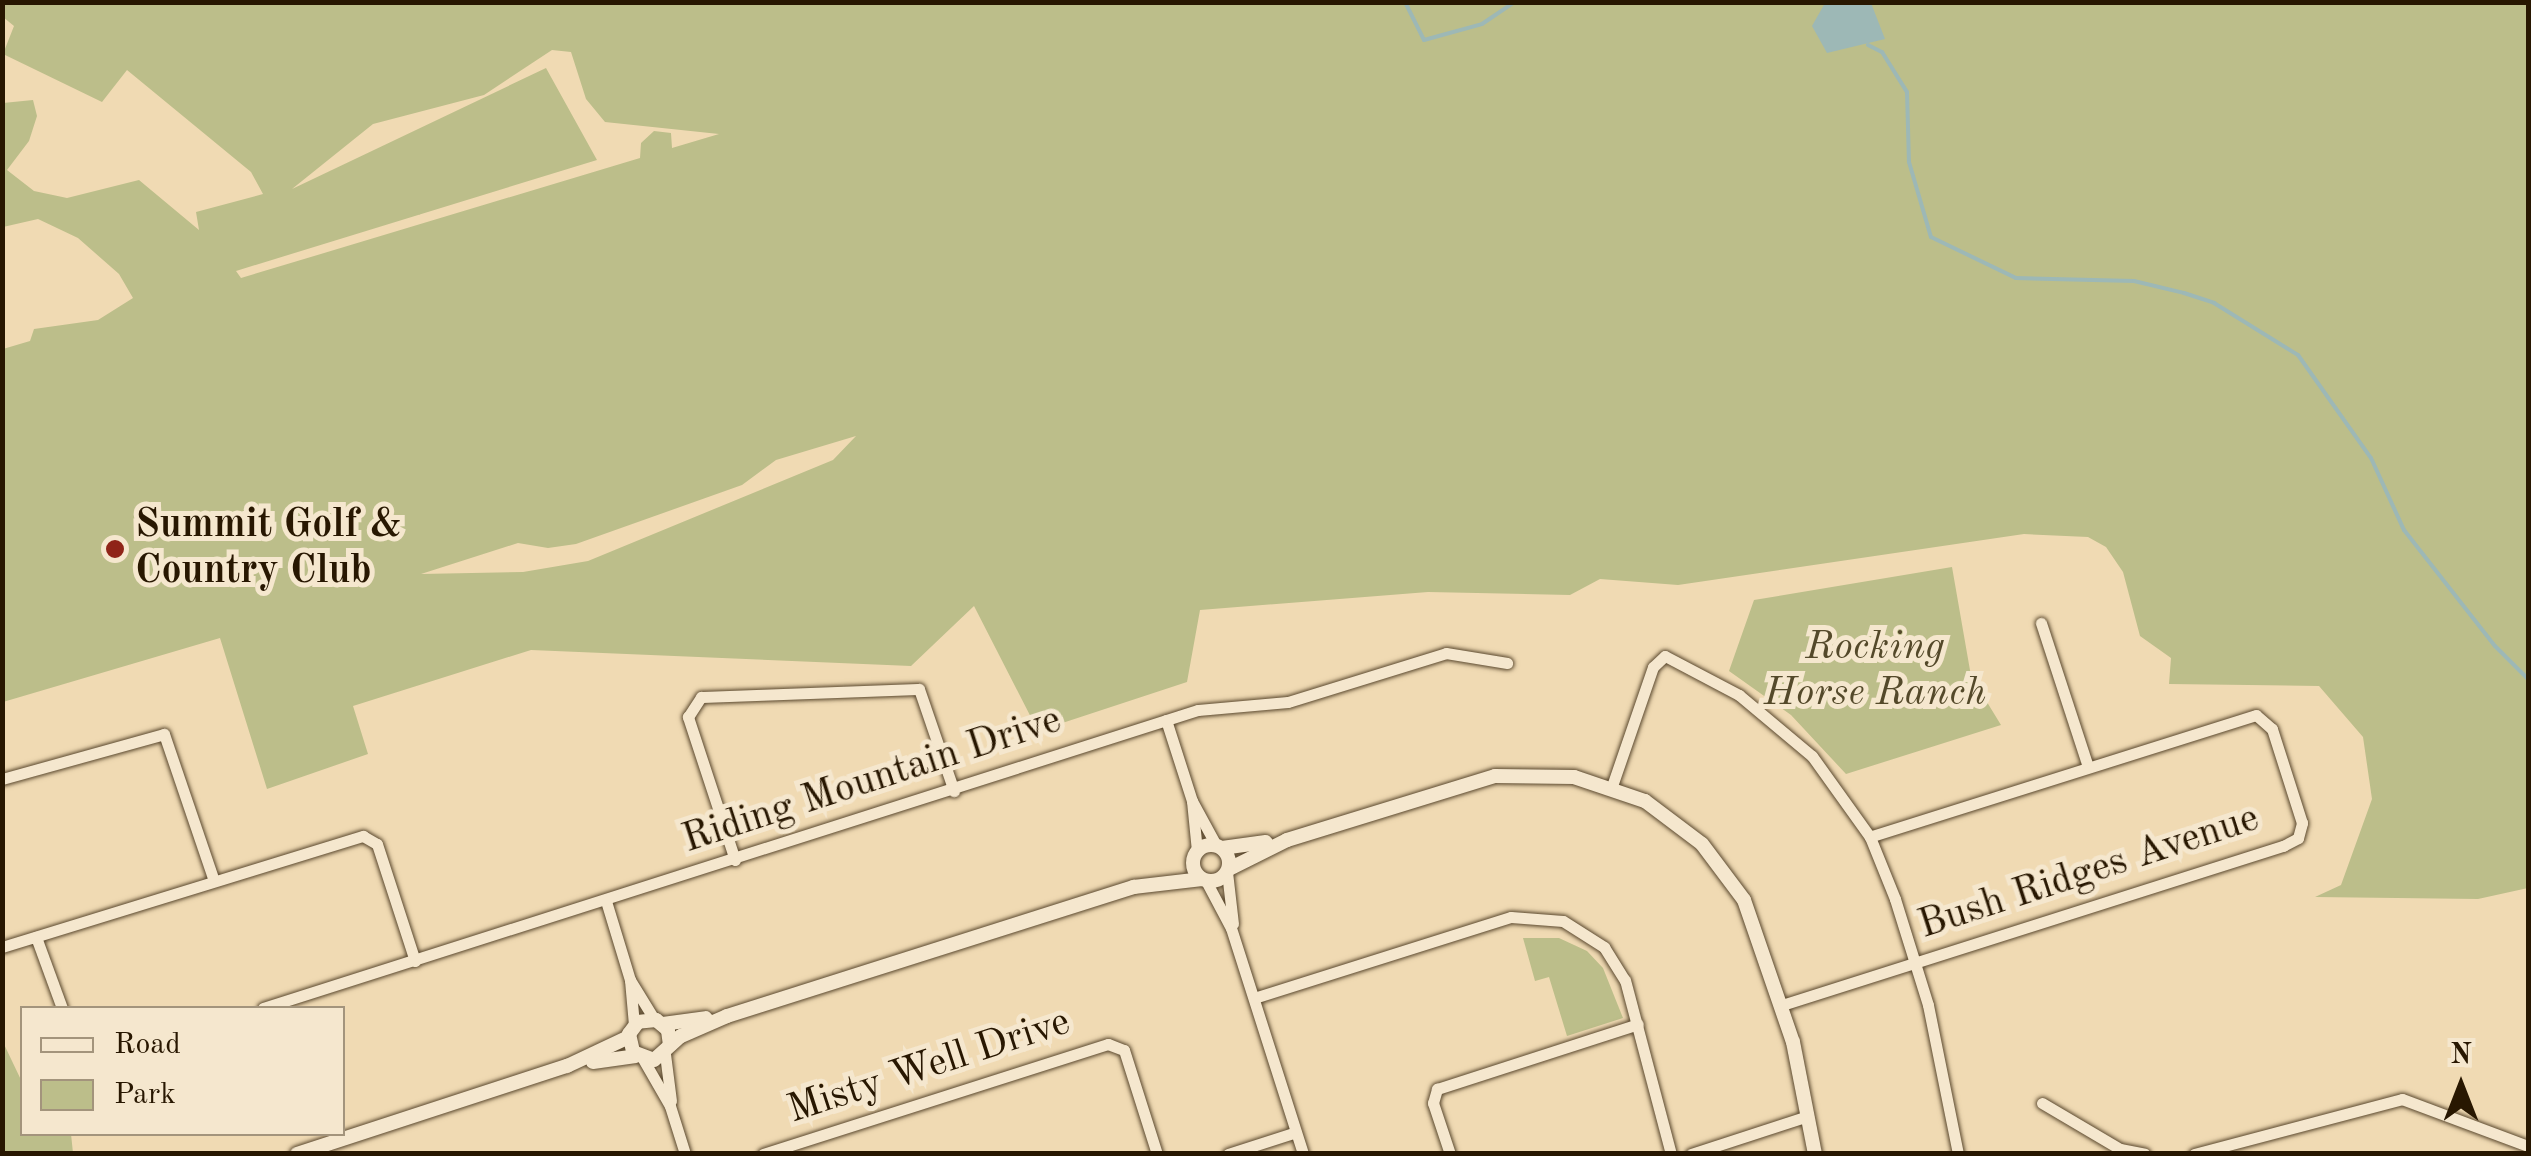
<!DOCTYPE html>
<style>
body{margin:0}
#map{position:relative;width:2531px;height:1156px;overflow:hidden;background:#f0dab3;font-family:"Old Standard TT",serif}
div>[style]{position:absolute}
.green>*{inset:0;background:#bcbe8a}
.water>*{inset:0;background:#9db8b6}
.stream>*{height:4px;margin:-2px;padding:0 2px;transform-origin:2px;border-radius:2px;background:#9db8b6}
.roads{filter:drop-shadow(0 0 2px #5a482e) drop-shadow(0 0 2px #5a482e)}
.minor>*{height:11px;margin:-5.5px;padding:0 5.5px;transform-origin:5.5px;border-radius:5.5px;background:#f5e7ce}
.tertiary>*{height:14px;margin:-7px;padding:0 7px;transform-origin:7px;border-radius:7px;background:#f5e7ce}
.tertiary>.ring{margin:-7px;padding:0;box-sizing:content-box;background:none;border:14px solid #f5e7ce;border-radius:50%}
.dots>*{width:28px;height:28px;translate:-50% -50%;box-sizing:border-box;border:5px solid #f5e7ce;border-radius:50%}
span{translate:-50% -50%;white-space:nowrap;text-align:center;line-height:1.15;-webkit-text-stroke:10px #f5e7ce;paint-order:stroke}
.poi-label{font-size:40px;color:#281701;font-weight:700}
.left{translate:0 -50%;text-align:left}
.park-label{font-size:40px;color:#54492a;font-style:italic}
.street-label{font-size:40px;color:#281701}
.frame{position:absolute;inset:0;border:5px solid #281701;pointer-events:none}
.legend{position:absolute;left:20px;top:1006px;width:325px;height:130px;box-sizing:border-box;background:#f5e7ce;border:2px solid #a3947c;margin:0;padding:12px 18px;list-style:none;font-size:30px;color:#281701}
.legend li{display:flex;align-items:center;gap:20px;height:50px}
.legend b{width:50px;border:2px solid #a3947c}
.north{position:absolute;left:2411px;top:1036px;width:100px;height:100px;-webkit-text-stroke:8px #f5e7ce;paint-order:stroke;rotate:0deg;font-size:28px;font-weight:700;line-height:40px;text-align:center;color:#281701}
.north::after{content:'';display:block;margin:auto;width:35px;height:45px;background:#281701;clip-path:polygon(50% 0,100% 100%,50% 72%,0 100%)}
</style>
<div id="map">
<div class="green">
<div style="clip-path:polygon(evenodd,3px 3px,2528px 3px,2528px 888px,2478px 899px,2315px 897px,2341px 885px,2372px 799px,2363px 737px,2319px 686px,2169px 684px,2171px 658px,2140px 636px,2123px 572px,2106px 547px,2088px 537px,2024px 534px,1678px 585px,1600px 579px,1570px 595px,1428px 592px,1200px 610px,1187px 682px,1038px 731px,974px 606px,911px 666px,531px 650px,353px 706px,368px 754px,267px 789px,220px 638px,3px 702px,3px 349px,30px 341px,34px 329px,98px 320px,133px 298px,119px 274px,78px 238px,38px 219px,3px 227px,3px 103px,33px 100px,37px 116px,29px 141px,7px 170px,34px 191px,67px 198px,139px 180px,199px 230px,196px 212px,263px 194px,251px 172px,127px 70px,102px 102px,3px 54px,14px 26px,3px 17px,3px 3px,552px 50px,571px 52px,586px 99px,605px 122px,719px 134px,672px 148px,671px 133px,654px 131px,641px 143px,640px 158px,241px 278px,236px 271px,597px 160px,546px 68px,292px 189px,373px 124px,484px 95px,552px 50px,3px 3px,856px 436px,833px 460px,588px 561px,523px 572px,421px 574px,518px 543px,548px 548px,576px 544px,742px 485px,776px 460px,856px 436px)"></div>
<div style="clip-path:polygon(1952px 567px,1971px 676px,2001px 725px,1846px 774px,1791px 715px,1729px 671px,1754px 600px)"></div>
<div style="clip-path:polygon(1523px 938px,1559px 938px,1587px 951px,1603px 968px,1623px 1018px,1567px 1036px,1549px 977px,1535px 981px)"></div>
<div style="clip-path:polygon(2px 1040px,22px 1082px,22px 1134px,71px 1134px,73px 1153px,3px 1153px)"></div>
</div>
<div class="water">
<div style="clip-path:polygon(1825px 3px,1871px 3px,1885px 39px,1827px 53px,1812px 26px)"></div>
</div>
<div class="stream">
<div style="left:1405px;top:2px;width:42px;rotate:63.4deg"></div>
<div style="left:1424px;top:40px;width:60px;rotate:-15.4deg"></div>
<div style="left:1482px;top:24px;width:40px;rotate:-34deg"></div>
<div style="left:1868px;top:45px;width:16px;rotate:27deg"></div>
<div style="left:1882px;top:52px;width:47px;rotate:58deg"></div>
<div style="left:1907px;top:92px;width:70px;rotate:88.4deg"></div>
<div style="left:1909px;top:162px;width:78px;rotate:73.7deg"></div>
<div style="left:1931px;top:237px;width:94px;rotate:25.8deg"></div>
<div style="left:2016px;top:278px;width:118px;rotate:1.5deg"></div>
<div style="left:2134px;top:281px;width:51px;rotate:13.5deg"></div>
<div style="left:2184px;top:293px;width:32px;rotate:18deg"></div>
<div style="left:2214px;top:303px;width:99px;rotate:31.8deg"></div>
<div style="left:2298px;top:355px;width:126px;rotate:54.7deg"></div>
<div style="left:2371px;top:458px;width:79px;rotate:65.4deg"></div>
<div style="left:2404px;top:530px;width:147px;rotate:51.9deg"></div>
<div style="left:2495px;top:646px;width:47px;rotate:45deg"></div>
</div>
<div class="roads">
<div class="minor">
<div style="left:2041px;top:623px;width:151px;rotate:71.9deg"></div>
<div style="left:1166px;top:720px;width:85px;rotate:72.2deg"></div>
<div style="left:1192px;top:801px;width:50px;rotate:84.3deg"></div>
<div style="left:2px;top:779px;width:168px;rotate:-15.5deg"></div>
<div style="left:164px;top:734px;width:155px;rotate:71.2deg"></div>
<div style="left:1612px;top:786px;width:126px;rotate:-71deg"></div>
<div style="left:1653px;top:667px;width:16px;rotate:-43deg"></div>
<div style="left:1665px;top:656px;width:84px;rotate:27.8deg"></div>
<div style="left:1739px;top:695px;width:95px;rotate:39.9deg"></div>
<div style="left:1812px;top:756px;width:100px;rotate:54.4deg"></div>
<div style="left:1870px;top:837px;width:67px;rotate:68deg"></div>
<div style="left:1895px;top:899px;width:111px;rotate:72.7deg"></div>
<div style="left:1928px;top:1005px;width:152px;rotate:78.6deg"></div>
<div style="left:1192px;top:801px;width:50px;rotate:61.4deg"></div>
<div style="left:735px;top:860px;width:151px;rotate:-108.2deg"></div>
<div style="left:688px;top:717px;width:24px;rotate:-57deg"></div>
<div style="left:701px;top:697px;width:218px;rotate:-2.1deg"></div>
<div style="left:919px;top:689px;width:108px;rotate:71.1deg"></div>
<div style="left:1227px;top:872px;width:52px;rotate:83.4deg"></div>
<div style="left:1206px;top:881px;width:53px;rotate:62deg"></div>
<div style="left:1231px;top:928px;width:237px;rotate:72.3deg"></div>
<div style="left:606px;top:901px;width:83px;rotate:73.1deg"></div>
<div style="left:630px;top:980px;width:45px;rotate:84.9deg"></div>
<div style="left:36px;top:937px;width:76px;rotate:69.9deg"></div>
<div style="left:2px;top:947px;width:378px;rotate:-17.1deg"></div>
<div style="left:363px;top:836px;width:16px;rotate:30deg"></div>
<div style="left:377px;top:844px;width:123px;rotate:72deg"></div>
<div style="left:630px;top:980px;width:46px;rotate:58.4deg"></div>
<div style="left:1254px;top:998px;width:269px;rotate:-17.5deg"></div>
<div style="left:1511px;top:917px;width:52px;rotate:4.4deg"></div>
<div style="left:1563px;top:921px;width:49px;rotate:32.4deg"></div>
<div style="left:1604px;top:947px;width:39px;rotate:58deg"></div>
<div style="left:1625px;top:980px;width:180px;rotate:75.2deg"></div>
<div style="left:1782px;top:1005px;width:526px;rotate:-17.61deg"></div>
<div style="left:2283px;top:846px;width:17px;rotate:-28deg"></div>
<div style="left:2298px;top:838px;width:16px;rotate:-75deg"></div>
<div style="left:2302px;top:823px;width:99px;rotate:-107.7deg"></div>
<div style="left:2272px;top:729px;width:21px;rotate:-139deg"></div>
<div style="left:2256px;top:715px;width:405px;rotate:162.5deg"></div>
<div style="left:263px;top:1008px;width:981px;rotate:-17.68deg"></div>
<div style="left:1198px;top:710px;width:90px;rotate:-5.1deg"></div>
<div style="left:1288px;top:702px;width:165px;rotate:-17.2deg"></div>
<div style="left:1446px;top:653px;width:62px;rotate:9.3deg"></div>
<div style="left:665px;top:1054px;width:47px;rotate:82.7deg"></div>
<div style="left:643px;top:1059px;width:54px;rotate:60.1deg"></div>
<div style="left:670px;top:1106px;width:50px;rotate:72.6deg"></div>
<div style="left:2042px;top:1103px;width:91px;rotate:30.5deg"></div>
<div style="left:2120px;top:1149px;width:25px;rotate:11deg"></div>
<div style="left:763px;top:1154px;width:362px;rotate:-17.7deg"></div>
<div style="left:1108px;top:1044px;width:17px;rotate:21deg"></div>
<div style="left:1124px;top:1050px;width:109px;rotate:72.4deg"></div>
<div style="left:1228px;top:1154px;width:71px;rotate:-17.9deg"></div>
<div style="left:1450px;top:1154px;width:54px;rotate:-108.4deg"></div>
<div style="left:1433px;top:1103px;width:15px;rotate:-74deg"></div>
<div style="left:1437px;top:1089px;width:211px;rotate:-17.9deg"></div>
<div style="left:1691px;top:1154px;width:123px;rotate:-18deg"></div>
<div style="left:2194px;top:1154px;width:215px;rotate:-14.8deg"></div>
<div style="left:2402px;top:1099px;width:134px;rotate:20.5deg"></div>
</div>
<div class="tertiary">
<div class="ring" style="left:1193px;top:845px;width:22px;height:22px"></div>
<div style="left:1222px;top:848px;width:44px;rotate:-7.8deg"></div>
<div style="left:1229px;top:869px;width:65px;rotate:-26.6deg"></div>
<div style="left:1287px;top:840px;width:218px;rotate:-17.1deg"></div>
<div style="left:1495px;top:776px;width:79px;rotate:0.7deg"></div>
<div style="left:1574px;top:777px;width:75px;rotate:18.7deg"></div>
<div style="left:1645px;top:801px;width:71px;rotate:37deg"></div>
<div style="left:1702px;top:844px;width:70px;rotate:53.1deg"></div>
<div style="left:1744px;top:900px;width:150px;rotate:71deg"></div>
<div style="left:1793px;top:1042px;width:114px;rotate:78.9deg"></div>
<div style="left:663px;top:1024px;width:43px;rotate:-7.9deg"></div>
<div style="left:670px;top:1045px;width:15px;rotate:-98deg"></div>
<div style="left:668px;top:1030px;width:16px;rotate:-140deg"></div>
<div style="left:656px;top:1020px;width:18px;rotate:174deg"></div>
<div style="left:638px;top:1022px;width:15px;rotate:127deg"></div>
<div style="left:629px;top:1034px;width:18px;rotate:77deg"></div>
<div style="left:633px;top:1052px;width:22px;rotate:21deg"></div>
<div style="left:654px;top:1060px;width:36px;rotate:-42deg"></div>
<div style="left:681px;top:1036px;width:50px;rotate:-23.5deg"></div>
<div style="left:727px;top:1016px;width:427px;rotate:-17.6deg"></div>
<div style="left:1134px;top:887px;width:68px;rotate:-6.7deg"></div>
<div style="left:593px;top:1062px;width:43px;rotate:-7.9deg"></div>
<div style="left:297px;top:1154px;width:284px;rotate:-18.1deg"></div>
<div style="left:567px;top:1066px;width:68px;rotate:-25.1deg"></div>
</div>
</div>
<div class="dots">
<div style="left:115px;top:549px;background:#8f2418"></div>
</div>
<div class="poi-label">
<span class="left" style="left:135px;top:549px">Summit Golf &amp;<br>Country Club</span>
</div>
<div class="park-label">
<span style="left:1875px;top:671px">Rocking<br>Horse Ranch</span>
</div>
<div class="street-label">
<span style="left:872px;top:781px;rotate:-18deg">Riding Mountain Drive</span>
<span style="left:2089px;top:873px;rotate:-18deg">Bush Ridges Avenue</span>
<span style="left:929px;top:1067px;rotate:-18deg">Misty Well Drive</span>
</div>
<div class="frame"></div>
<ul class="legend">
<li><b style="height:12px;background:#f5e7ce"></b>Road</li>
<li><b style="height:28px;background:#bcbe8a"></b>Park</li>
</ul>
<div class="north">N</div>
</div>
